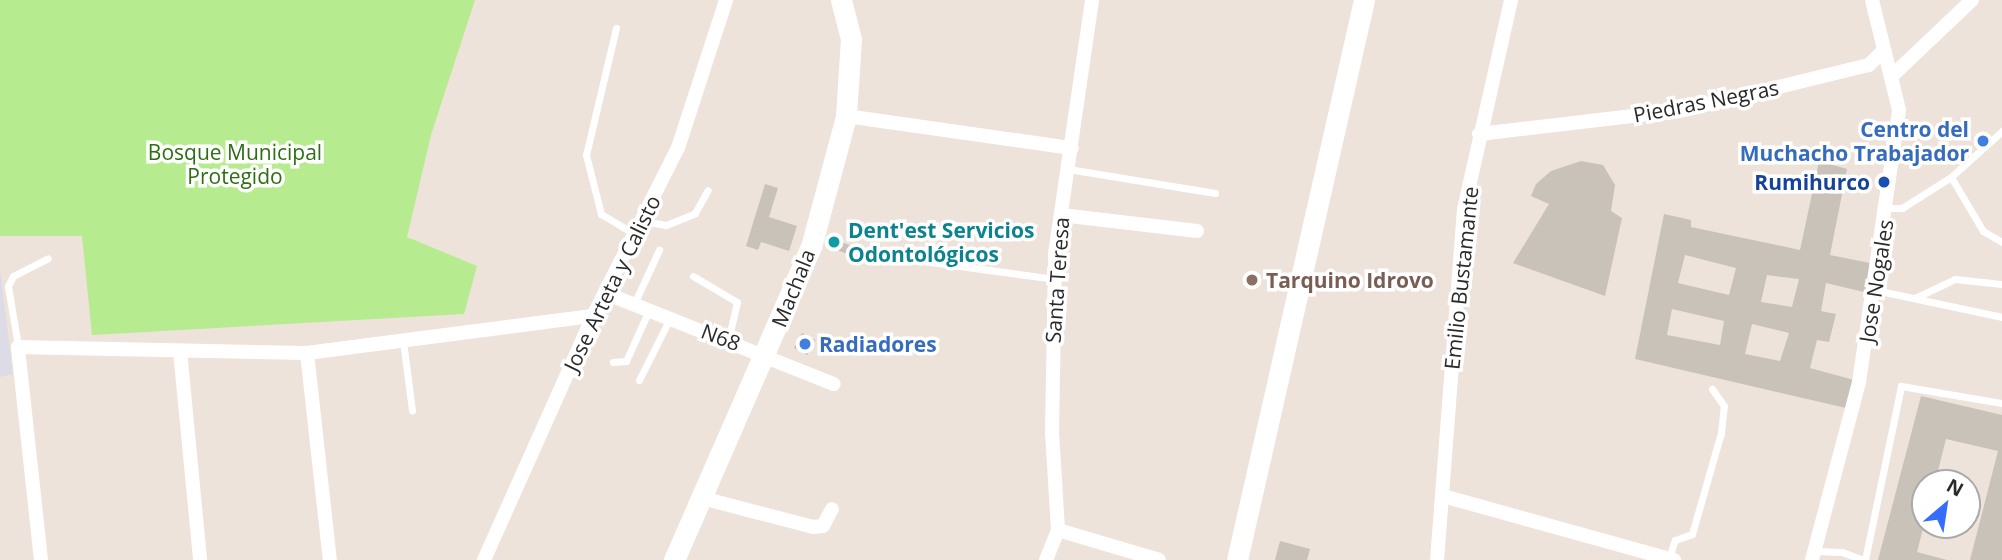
<!DOCTYPE html>
<meta charset="utf-8">
<style>
body{margin:0}
#map{position:relative;width:2002px;height:560px;overflow:hidden;background:#eee3da;font-family:"Open Sans",sans-serif}
div>[style]{position:absolute}
.industrial>*{inset:0;background:#dddbe5}
.green>*{inset:0;background:#b7eb90}
.building>*{inset:0;background:#c8c2b9;transform-origin:0 0}
.lane>*{height:7px;margin:-3.5px;padding:0 3.5px;transform-origin:3.5px;border-radius:3.5px;background:#fff}
.street>*{height:14px;margin:-7px;padding:0 7px;transform-origin:7px;border-radius:7px;background:#fff}
.secondary>*{height:21px;margin:-10.5px;padding:0 10.5px;transform-origin:10.5px;border-radius:10.5px;background:#fff}
.dots>*{width:19px;height:19px;translate:-50% -50%;box-sizing:border-box;border:4px solid #fff;border-radius:50%}
span{translate:-50% -50%;white-space:nowrap;text-align:center;line-height:1.15;-webkit-text-stroke:7px #fff;paint-order:stroke}
.street-label{font-size:21px;color:#2a2a2a}
.shop-label{font-size:21px;color:#366cbe;font-weight:700}
.right{translate:-100% -50%;text-align:right}
.left{translate:0 -50%;text-align:left}
.park-label{font-size:21px;color:#2d6f12}
.transit-label{font-size:21px;color:#164399;font-weight:700}
.culture-label{font-size:21px;color:#0d838f;font-weight:700}
.education-label{font-size:21px;color:#785e54;font-weight:700}
.north{position:absolute;left:1911px;top:469px;width:70px;height:70px;box-sizing:border-box;background:#fff;border:2px solid #aaa;border-radius:50%;rotate:29deg;font-size:19px;font-weight:700;line-height:28px;text-align:center;color:#2a2a2a}
.north::after{content:'';display:block;margin:auto;width:24px;height:32px;background:#356dff;clip-path:polygon(50% 0,100% 100%,50% 72%,0 100%)}
</style>
<div id="map">
<div class="industrial">
<div style="clip-path:polygon(0 269px,13px 374px,0 377px)"></div>
</div>
<div class="green">
<div style="clip-path:polygon(0 0,475px 0,431px 135px,407px 237px,477px 266px,464px 314px,92px 335px,82px 236px,0 236px)"></div>
</div>
<div class="building">
<div style="clip-path:polygon(1581px 161px,1603px 165px,1615px 185px,1611px 211px,1622px 218px,1605px 296px,1513px 263px,1549px 204px,1531px 196px,1536px 184px,1551px 171px)"></div>
<div style="clip-path:polygon(evenodd,1819px 161px,1847px 169px,1830px 255px,1875px 264px,1868px 293px,1826px 283px,1821px 311px,1836px 314px,1829px 342px,1817px 340px,1810px 368px,1854px 380px,1846px 408px,1635px 359px,1664px 214px,1691px 220px,1691px 227px,1800px 250px,1819px 161px,1685px 255px,1736px 268px,1729px 295px,1678px 283px,1685px 255px,1819px 161px,1767px 275px,1799px 279px,1792px 307px,1761px 302px,1767px 275px,1819px 161px,1672px 309px,1724px 321px,1720px 345px,1667px 335px,1672px 309px,1819px 161px,1752px 324px,1789px 333px,1780px 361px,1745px 354px,1752px 324px)"></div>
<div style="clip-path:polygon(765px 184px,778px 188px,769px 217px,797px 226px,789px 251px,761px 242px,758px 250px,746px 246px)"></div>
<div style="left:829px;top:237px;width:24px;height:9px;rotate:22deg"></div>
<div style="left:802px;top:333px;width:15px;height:17px;rotate:28deg"></div>
<div style="clip-path:polygon(1921px 396px,2002px 415px,2002px 560px,1970px 560px,1998px 451px,1946px 439px,1935px 483px,1925px 483px,1925px 521px,1917px 552px,1947px 560px,1878px 560px)"></div>
<div style="clip-path:polygon(1280px 541px,1310px 549px,1307px 560px,1275px 560px)"></div>
</div>
<div class="lane">
<div style="left:616px;top:28px;width:130px;rotate:103.3deg"></div>
<div style="left:586px;top:155px;width:61px;rotate:75.7deg"></div>
<div style="left:601px;top:214px;width:41px;rotate:31deg"></div>
<div style="left:1068px;top:169px;width:149px;rotate:9.3deg"></div>
<div style="left:1951px;top:177px;width:63px;rotate:59.3deg"></div>
<div style="left:1983px;top:231px;width:22px;rotate:30deg"></div>
<div style="left:1887px;top:208px;width:15px"></div>
<div style="left:1902px;top:208px;width:58px;rotate:-32.3deg"></div>
<div style="left:1951px;top:177px;width:69px;rotate:-42deg"></div>
<div style="left:643px;top:221px;width:23px;rotate:10deg"></div>
<div style="left:666px;top:225px;width:31px;rotate:-22deg"></div>
<div style="left:695px;top:213px;width:26px;rotate:-61deg"></div>
<div style="left:916px;top:260px;width:139px;rotate:7.8deg"></div>
<div style="left:693px;top:276px;width:51px;rotate:30.6deg"></div>
<div style="left:737px;top:302px;width:39px;rotate:103deg"></div>
<div style="left:1875px;top:290px;width:130px;rotate:12deg"></div>
<div style="left:1915px;top:298px;width:44px;rotate:-25.4deg"></div>
<div style="left:1955px;top:279px;width:47px;rotate:6.1deg"></div>
<div style="left:634px;top:304px;width:60px;rotate:-65.2deg"></div>
<div style="left:403px;top:341px;width:70px;rotate:82.6deg"></div>
<div style="left:18px;top:346px;width:61px;rotate:-99.5deg"></div>
<div style="left:8px;top:286px;width:11px;rotate:-63deg"></div>
<div style="left:13px;top:276px;width:39px;rotate:-27deg"></div>
<div style="left:613px;top:362px;width:13px;rotate:-4deg"></div>
<div style="left:626px;top:361px;width:56px;rotate:-65.7deg"></div>
<div style="left:639px;top:380px;width:69px;rotate:-63.4deg"></div>
<div style="left:1815px;top:551px;width:27px;rotate:2deg"></div>
<div style="left:1842px;top:552px;width:22px;rotate:21deg"></div>
<div style="left:1669px;top:558px;width:19px;rotate:-72deg"></div>
<div style="left:1675px;top:540px;width:18px;rotate:-19deg"></div>
<div style="left:1692px;top:534px;width:105px;rotate:-74deg"></div>
<div style="left:1721px;top:433px;width:27px;rotate:-84deg"></div>
<div style="left:1724px;top:406px;width:21px;rotate:-125deg"></div>
<div style="left:1865px;top:560px;width:178px;rotate:-78.3deg"></div>
<div style="left:1901px;top:386px;width:102px;rotate:9.6deg"></div>
</div>
<div class="street">
<div style="left:1893px;top:75px;width:109px;rotate:-43.5deg"></div>
<div style="left:846px;top:116px;width:228px;rotate:8.1deg"></div>
<div style="left:1479px;top:134px;width:206px;rotate:-6.7deg"></div>
<div style="left:1684px;top:110px;width:190px;rotate:-13.7deg"></div>
<div style="left:1869px;top:65px;width:20px;rotate:-45deg"></div>
<div style="left:1061px;top:215px;width:137px;rotate:6.7deg"></div>
<div style="left:605px;top:293px;width:246px;rotate:21.7deg"></div>
<div style="left:180px;top:351px;width:210px;rotate:84.5deg"></div>
<div style="left:307px;top:353px;width:208px;rotate:83.7deg"></div>
<div style="left:1443px;top:496px;width:240px;rotate:15.5deg"></div>
<div style="left:702px;top:498px;width:115px;rotate:14.6deg"></div>
<div style="left:813px;top:527px;width:10px;rotate:-6deg"></div>
<div style="left:823px;top:526px;width:19px;rotate:-62deg"></div>
<div style="left:1058px;top:530px;width:105px;rotate:16.5deg"></div>
<div style="left:41px;top:560px;width:214px;rotate:-96.2deg"></div>
<div style="left:18px;top:347px;width:289px;rotate:1.2deg"></div>
<div style="left:307px;top:353px;width:288px;rotate:-7.4deg"></div>
<div style="left:484px;top:560px;width:267px;rotate:-65.9deg"></div>
<div style="left:593px;top:316px;width:188px;rotate:-63.2deg"></div>
<div style="left:678px;top:148px;width:156px;rotate:-72deg"></div>
<div style="left:1046px;top:560px;width:32px;rotate:-68deg"></div>
<div style="left:1058px;top:530px;width:97px;rotate:-93.5deg"></div>
<div style="left:1052px;top:433px;width:179px;rotate:-89deg"></div>
<div style="left:1055px;top:254px;width:257px;rotate:-81.7deg"></div>
<div style="left:1437px;top:560px;width:352px;rotate:-85.6deg"></div>
<div style="left:1464px;top:209px;width:214px;rotate:-77.3deg"></div>
<div style="left:1812px;top:560px;width:184px;rotate:-75.2deg"></div>
<div style="left:1859px;top:382px;width:275px;rotate:-81.6deg"></div>
<div style="left:1899px;top:110px;width:113px;rotate:-103.8deg"></div>
</div>
<div class="secondary">
<div style="left:674px;top:560px;width:342px;rotate:-66.4deg"></div>
<div style="left:811px;top:247px;width:136px;rotate:-75deg"></div>
<div style="left:846px;top:116px;width:77px;rotate:-86.3deg"></div>
<div style="left:851px;top:39px;width:40px;rotate:-104.4deg"></div>
<div style="left:1237px;top:560px;width:574px;rotate:-77.22deg"></div>
</div>
<div class="dots">
<div style="left:1983px;top:141px;background:#3f7fe0"></div>
<div style="left:1884px;top:182px;background:#1a4fb4"></div>
<div style="left:834px;top:242px;background:#0f9aa8"></div>
<div style="left:1252px;top:280px;background:#8d6e63"></div>
<div style="left:805px;top:344px;background:#3f7fe0"></div>
</div>
<div class="street-label">
<span style="left:1706px;top:101px;rotate:-11deg">Piedras Negras</span>
<span style="left:1461px;top:278px;rotate:-84deg">Emilio Bustamante</span>
<span style="left:1057px;top:280px;rotate:-86deg">Santa Teresa</span>
<span style="left:1876px;top:281px;rotate:-81deg">Jose Nogales</span>
<span style="left:612px;top:283px;rotate:-64deg">Jose Arteta y Calisto</span>
<span style="left:793px;top:288px;rotate:-68deg">Machala</span>
<span style="left:721px;top:337px;rotate:21deg">N68</span>
</div>
<div class="shop-label">
<span class="right" style="left:1969px;top:141px">Centro del<br>Muchacho Trabajador</span>
<span class="left" style="left:819px;top:344px">Radiadores</span>
</div>
<div class="park-label">
<span style="left:235px;top:164px">Bosque Municipal<br>Protegido</span>
</div>
<div class="transit-label">
<span class="right" style="left:1870px;top:182px">Rumihurco</span>
</div>
<div class="culture-label">
<span class="left" style="left:848px;top:242px">Dent'est Servicios<br>Odontológicos</span>
</div>
<div class="education-label">
<span class="left" style="left:1266px;top:280px">Tarquino Idrovo</span>
</div>
<div class="north">N</div>
</div>
